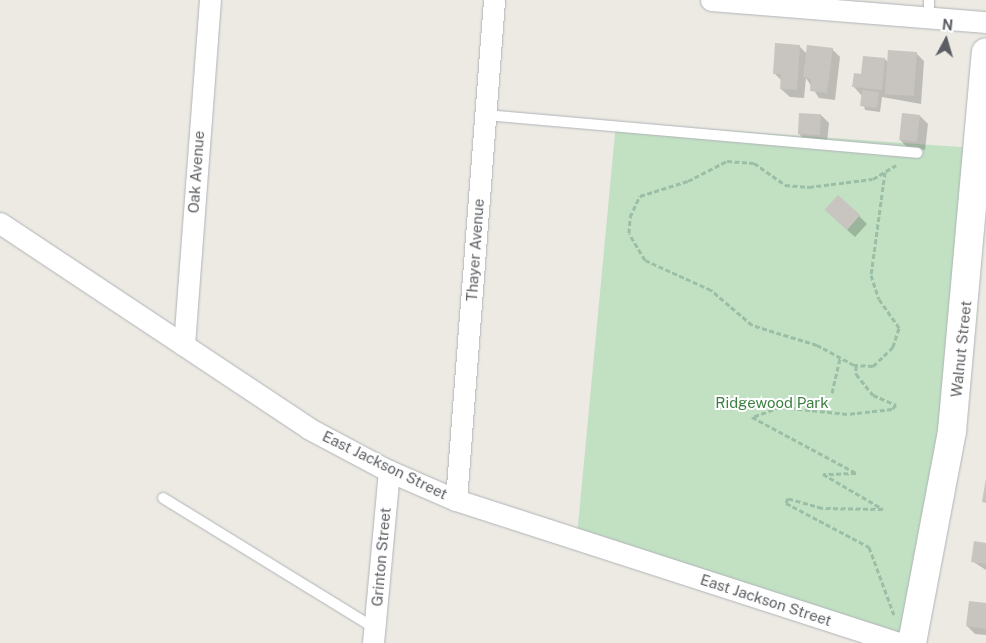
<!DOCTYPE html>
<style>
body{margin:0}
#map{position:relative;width:986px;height:643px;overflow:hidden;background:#eceae3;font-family:"Public Sans",sans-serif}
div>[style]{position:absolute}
.green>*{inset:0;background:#c2e1c3}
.shadow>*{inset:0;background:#0003}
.building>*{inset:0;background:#c8c5c0;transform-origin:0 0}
.path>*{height:3px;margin-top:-1.5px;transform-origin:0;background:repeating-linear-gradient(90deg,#9abfa6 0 5px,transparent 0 7.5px)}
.roads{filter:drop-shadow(0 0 1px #b0b3b7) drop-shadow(0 0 1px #b0b3b7)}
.lane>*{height:10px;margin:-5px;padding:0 5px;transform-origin:5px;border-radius:5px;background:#fff}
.street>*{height:21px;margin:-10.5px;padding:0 10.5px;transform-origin:10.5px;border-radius:10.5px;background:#fff}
.secondary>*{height:28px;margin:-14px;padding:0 14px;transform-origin:14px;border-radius:14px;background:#fff}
span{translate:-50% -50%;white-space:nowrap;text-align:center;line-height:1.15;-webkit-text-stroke:4px #fff;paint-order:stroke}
.street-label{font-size:15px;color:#5b5e62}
.park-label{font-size:15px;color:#3d7f43}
.north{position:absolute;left:921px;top:15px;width:50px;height:50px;-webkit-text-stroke:4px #fff;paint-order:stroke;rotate:6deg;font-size:14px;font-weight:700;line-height:20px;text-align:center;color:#5b5e62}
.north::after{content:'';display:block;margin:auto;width:18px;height:22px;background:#5b5e62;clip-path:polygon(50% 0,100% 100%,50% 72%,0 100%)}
</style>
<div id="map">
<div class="green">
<div style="clip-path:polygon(616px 123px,975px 148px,911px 643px,577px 536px)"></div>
</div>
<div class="shadow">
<div style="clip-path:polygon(799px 46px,807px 54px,832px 49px,840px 57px,835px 100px,819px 98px,806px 78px,804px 98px,790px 97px,781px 89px,782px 81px,774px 73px)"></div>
<div style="clip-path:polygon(916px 53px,924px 61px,921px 104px,882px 97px,880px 112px,865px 110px,862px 96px,854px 87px,863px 75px,885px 59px,889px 63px)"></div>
<div style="clip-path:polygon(821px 115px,829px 123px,827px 143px,807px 142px,799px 134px)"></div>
<div style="clip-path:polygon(920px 116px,928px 124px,925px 150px,908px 148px,900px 140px)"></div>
<div style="clip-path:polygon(859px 216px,867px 224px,855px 237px,834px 218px)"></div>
<div style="clip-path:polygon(986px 545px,986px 570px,972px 561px)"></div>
<div style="clip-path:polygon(986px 605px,986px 635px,975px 634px,967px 626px)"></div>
</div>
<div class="building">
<div style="clip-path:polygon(775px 43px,800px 45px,797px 90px,780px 89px,781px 74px,773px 74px)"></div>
<div style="clip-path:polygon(807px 45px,833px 48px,827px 93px,810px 91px,811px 79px,803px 77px)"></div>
<div style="left:888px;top:50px;width:29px;height:44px;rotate:4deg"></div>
<div style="clip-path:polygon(863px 56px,885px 58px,882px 90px,852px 87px,854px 73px,861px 74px)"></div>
<div style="left:862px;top:90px;width:17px;height:16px;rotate:7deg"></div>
<div style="left:799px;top:113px;width:22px;height:21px;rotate:3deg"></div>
<div style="left:902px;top:113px;width:18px;height:27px;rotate:6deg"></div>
<div style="left:838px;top:195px;width:30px;height:20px;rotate:42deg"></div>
<div style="clip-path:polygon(986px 478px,986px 503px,982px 502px)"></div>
<div style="clip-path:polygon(974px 541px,986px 543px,986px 564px,971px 562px)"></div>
<div style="clip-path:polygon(969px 601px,986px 603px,986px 629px,966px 626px)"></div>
</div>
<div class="path">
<div style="left:885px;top:172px;width:104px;rotate:97.7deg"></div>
<div style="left:871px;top:275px;width:25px;rotate:72deg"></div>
<div style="left:879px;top:299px;width:35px;rotate:55deg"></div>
<div style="left:899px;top:328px;width:20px;rotate:108deg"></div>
<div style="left:893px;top:347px;width:28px;rotate:136deg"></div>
<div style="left:873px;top:366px;width:19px;rotate:-177deg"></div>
<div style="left:854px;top:365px;width:42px;rotate:-151.6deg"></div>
<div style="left:817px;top:345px;width:68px;rotate:-162.9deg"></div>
<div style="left:752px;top:325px;width:54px;rotate:-139.5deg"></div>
<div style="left:711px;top:290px;width:72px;rotate:-155.6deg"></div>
<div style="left:645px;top:260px;width:31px;rotate:-121deg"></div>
<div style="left:629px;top:233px;width:16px;rotate:-86deg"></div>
<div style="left:630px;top:217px;width:23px;rotate:-65deg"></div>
<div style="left:640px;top:196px;width:50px;rotate:-17.4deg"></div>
<div style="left:688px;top:181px;width:44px;rotate:-27.1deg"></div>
<div style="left:727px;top:161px;width:27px;rotate:4deg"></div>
<div style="left:754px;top:163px;width:38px;rotate:35deg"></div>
<div style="left:785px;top:185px;width:24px;rotate:5deg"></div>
<div style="left:809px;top:187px;width:64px;rotate:-7.1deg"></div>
<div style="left:873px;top:179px;width:27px;rotate:-31deg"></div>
<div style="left:856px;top:365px;width:9px;rotate:90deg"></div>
<div style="left:856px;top:374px;width:27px;rotate:51deg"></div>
<div style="left:873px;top:395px;width:25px;rotate:23deg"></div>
<div style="left:896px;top:405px;width:6px;rotate:135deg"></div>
<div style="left:892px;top:409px;width:45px;rotate:173.7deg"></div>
<div style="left:847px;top:414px;width:67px;rotate:-174deg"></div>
<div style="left:780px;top:407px;width:30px;rotate:160deg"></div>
<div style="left:752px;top:417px;width:118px;rotate:28.3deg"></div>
<div style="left:856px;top:473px;width:33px;rotate:178deg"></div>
<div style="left:823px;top:474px;width:69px;rotate:30.3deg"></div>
<div style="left:883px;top:509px;width:61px;rotate:-179.1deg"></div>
<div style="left:822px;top:508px;width:35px;rotate:-164deg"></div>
<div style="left:788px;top:498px;width:5px;rotate:112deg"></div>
<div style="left:786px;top:503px;width:94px;rotate:27.9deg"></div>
<div style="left:869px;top:547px;width:72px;rotate:69.8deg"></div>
<div style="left:832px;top:393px;width:36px;rotate:-77deg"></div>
</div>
<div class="roads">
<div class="lane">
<div style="left:929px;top:17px;width:17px;rotate:-90deg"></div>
<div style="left:485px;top:115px;width:434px;rotate:5deg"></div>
<div style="left:163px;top:498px;width:248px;rotate:31.6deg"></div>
</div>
<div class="street">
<div style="left:711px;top:0;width:276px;rotate:4.6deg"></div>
<div style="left:0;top:223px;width:370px;rotate:33.6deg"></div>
<div style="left:308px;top:428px;width:92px;rotate:28deg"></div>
<div style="left:389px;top:471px;width:73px;rotate:23.4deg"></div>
<div style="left:456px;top:500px;width:466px;rotate:17.9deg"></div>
<div style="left:184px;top:345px;width:346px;rotate:-85.7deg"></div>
<div style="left:456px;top:500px;width:501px;rotate:-85.65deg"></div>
<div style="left:373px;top:643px;width:173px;rotate:-84.7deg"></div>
</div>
<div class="secondary">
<div style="left:912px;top:643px;width:216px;rotate:-79.3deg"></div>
<div style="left:952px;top:431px;width:380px;rotate:-84.9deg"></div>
</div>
</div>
<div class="street-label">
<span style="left:196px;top:172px;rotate:-86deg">Oak Avenue</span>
<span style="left:475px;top:250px;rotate:-86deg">Thayer Avenue</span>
<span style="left:961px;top:349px;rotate:-84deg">Walnut Street</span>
<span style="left:385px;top:465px;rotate:26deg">East Jackson Street</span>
<span style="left:381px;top:557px;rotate:-85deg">Grinton Street</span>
<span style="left:766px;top:600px;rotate:18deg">East Jackson Street</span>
</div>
<div class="park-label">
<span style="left:772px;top:403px">Ridgewood Park</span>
</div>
<div class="north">N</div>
</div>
